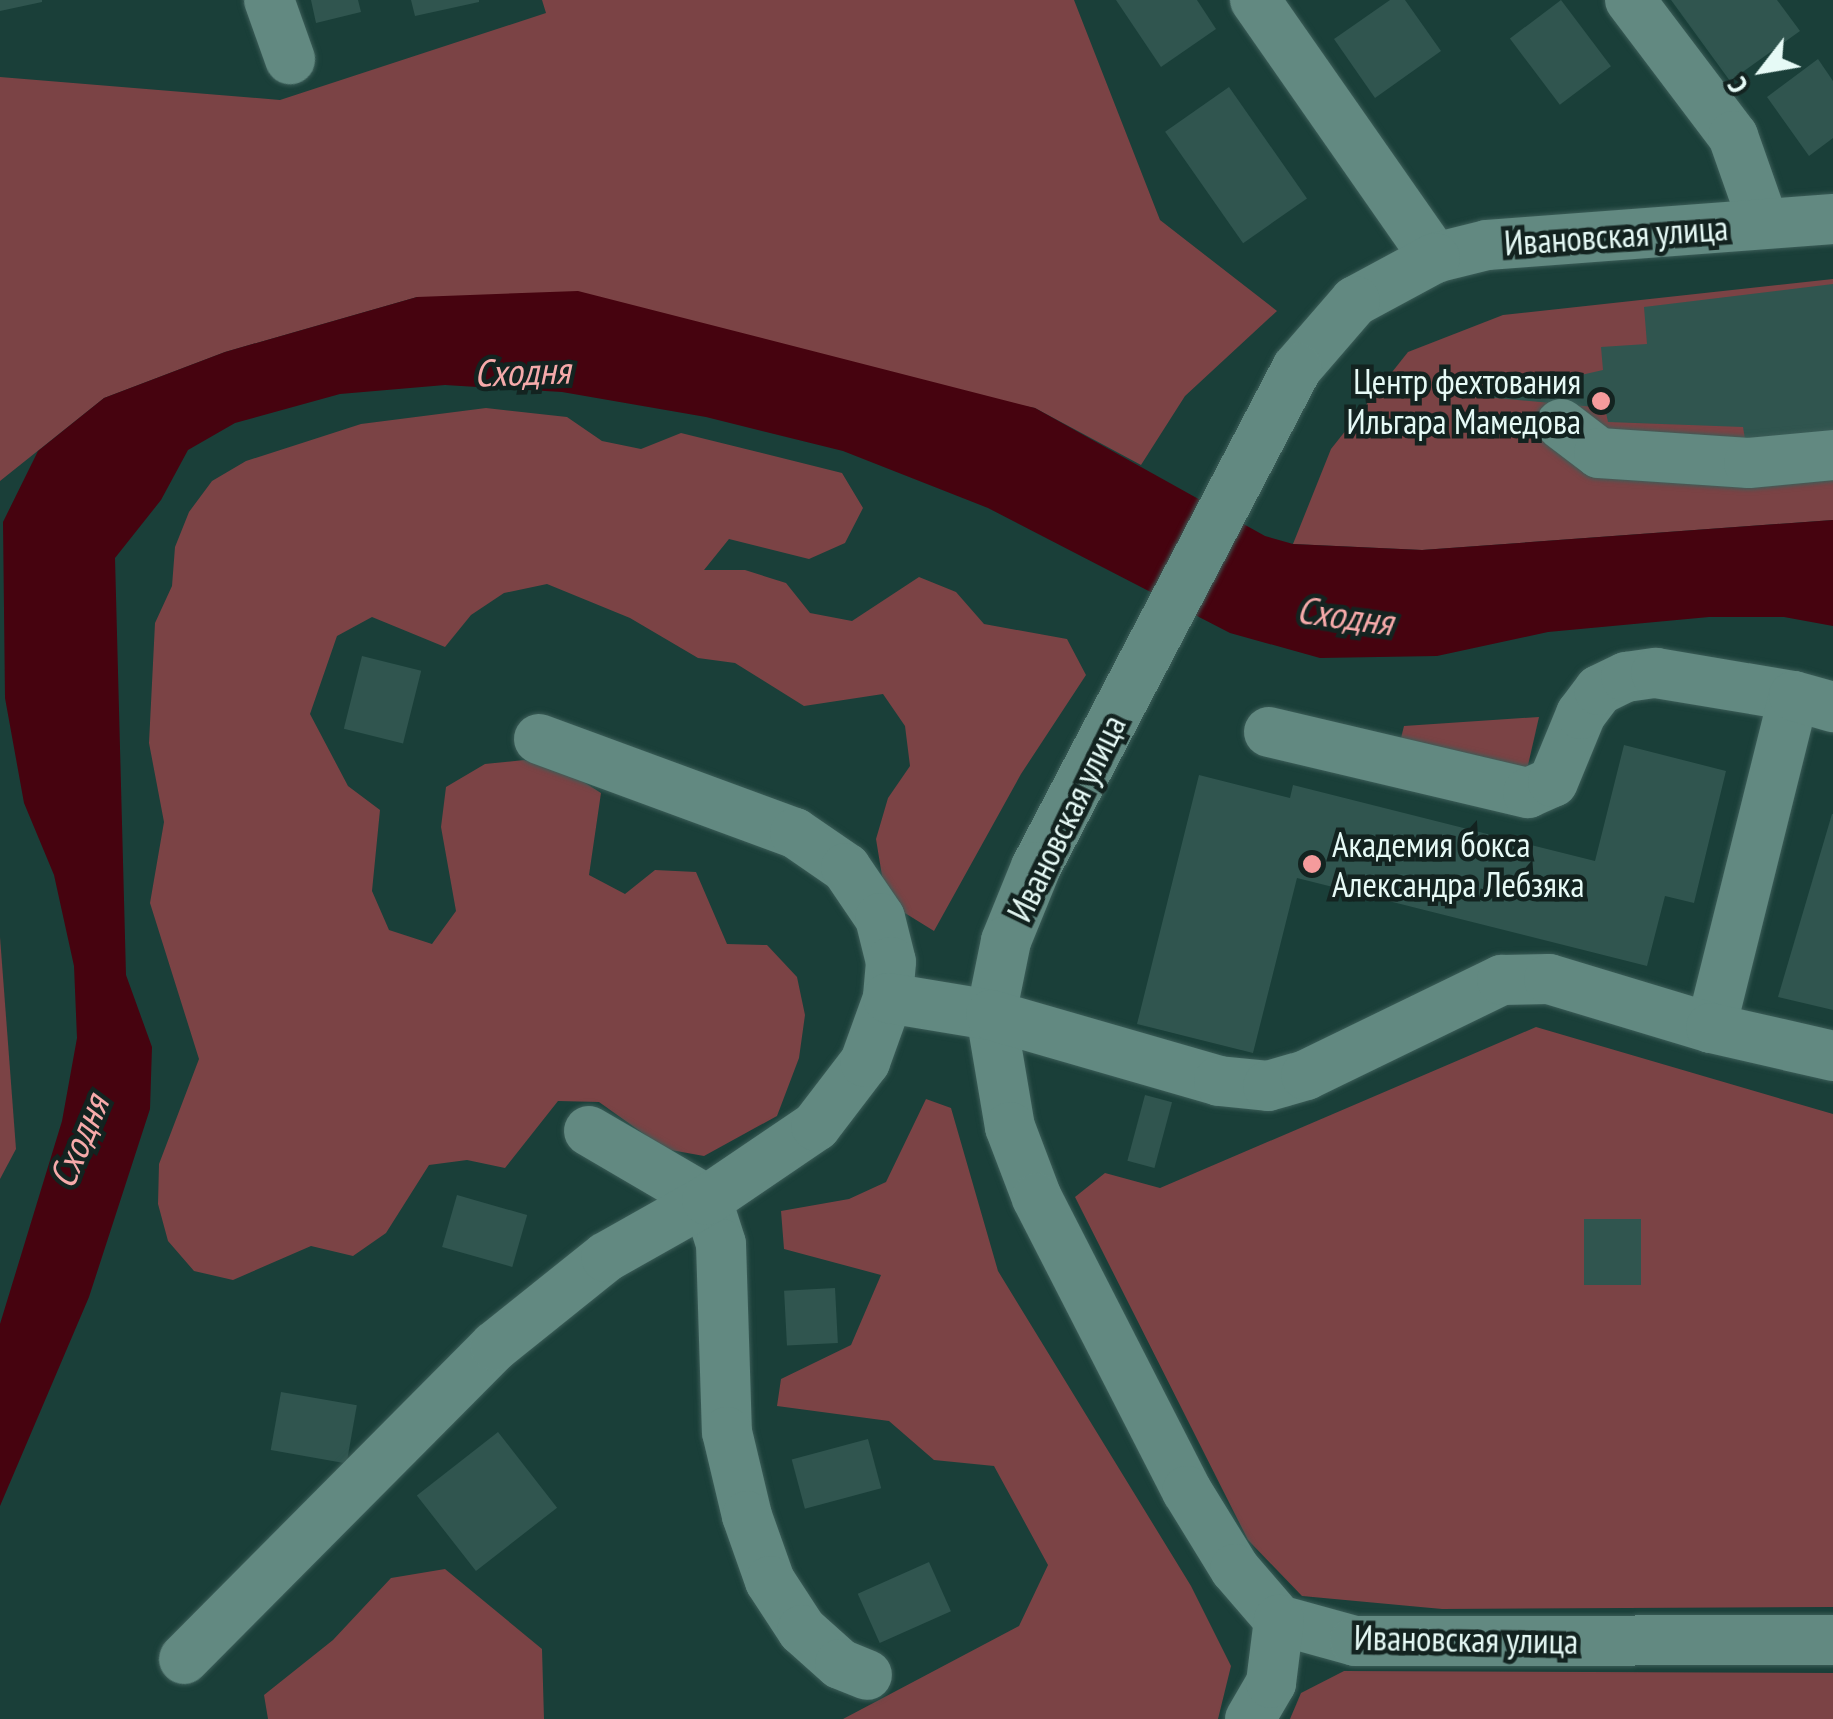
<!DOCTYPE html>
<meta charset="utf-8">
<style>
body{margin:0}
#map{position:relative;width:1833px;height:1719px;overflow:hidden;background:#1a3f39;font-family:"PT Sans Narrow",sans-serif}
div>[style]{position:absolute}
.green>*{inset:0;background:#7b4345}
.water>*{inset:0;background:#46030f}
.building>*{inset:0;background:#30554f;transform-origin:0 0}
.roads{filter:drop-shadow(0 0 2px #3c5d58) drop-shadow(0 0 2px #3c5d58)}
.minor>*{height:50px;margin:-25px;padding:0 25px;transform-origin:25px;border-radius:25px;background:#628981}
.dots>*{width:28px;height:28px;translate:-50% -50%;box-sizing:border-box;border:5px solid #132320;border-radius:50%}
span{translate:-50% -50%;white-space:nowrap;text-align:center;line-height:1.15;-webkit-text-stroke:9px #132320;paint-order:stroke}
.street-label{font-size:35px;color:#e6faf6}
.poi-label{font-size:35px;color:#e6faf6}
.right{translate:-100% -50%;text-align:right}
.left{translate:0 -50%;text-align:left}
.water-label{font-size:38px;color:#f6aaaa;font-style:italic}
.north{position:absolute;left:1713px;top:20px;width:100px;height:100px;-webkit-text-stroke:8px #132320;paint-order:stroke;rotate:239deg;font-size:28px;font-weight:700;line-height:40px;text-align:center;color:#e6faf6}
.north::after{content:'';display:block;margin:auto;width:35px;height:45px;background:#e6faf6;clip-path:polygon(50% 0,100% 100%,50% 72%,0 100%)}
</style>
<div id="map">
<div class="green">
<div style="clip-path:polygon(542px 0,1074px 0,1160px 220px,1277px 311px,1185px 396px,1141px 465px,1035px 408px,417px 297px,225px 352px,104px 398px,0 481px,0 77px,280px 100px,546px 13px)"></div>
<div style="clip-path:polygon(1833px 279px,1833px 520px,1422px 550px,1293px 544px,1331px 449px,1408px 352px,1503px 315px)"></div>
<div style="clip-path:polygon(486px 408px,567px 417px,602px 441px,641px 449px,681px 433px,842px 473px,863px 508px,845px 543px,809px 559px,729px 539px,704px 570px,745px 570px,786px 583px,810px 613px,852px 621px,919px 577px,956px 592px,984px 624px,1067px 639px,1086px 675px,1021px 774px,934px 931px,900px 910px,882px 876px,876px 839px,888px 798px,910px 766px,905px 726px,883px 694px,804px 706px,735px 663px,698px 658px,630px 618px,547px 584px,504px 593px,471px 615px,445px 647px,372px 617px,337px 636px,310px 714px,348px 786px,380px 810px,372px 891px,389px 930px,432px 944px,456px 911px,441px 827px,446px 787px,485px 764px,524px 760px,568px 772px,601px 793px,589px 875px,625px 894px,655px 870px,696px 872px,727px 944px,767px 945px,797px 977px,805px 1015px,799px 1058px,777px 1116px,704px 1156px,665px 1149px,599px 1102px,558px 1101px,505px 1168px,467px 1160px,429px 1165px,386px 1233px,353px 1256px,311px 1246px,233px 1280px,194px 1271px,168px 1241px,158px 1204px,159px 1164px,199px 1059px,150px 903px,164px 822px,149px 743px,155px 623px,172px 586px,175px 547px,189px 512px,212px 481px,246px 461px,361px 424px)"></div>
<div style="clip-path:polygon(1539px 717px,1526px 774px,1400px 742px,1404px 726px)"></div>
<div style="clip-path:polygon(0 937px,16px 1149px,0 1179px)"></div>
<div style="clip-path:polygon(1536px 1027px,1833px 1114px,1833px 1607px,1442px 1609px,1302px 1596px,1248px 1540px,1075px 1197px,1105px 1173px,1160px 1188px)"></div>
<div style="clip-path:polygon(926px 1099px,951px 1108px,998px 1271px,1191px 1586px,1231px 1666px,1218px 1719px,843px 1719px,1019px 1626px,1048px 1565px,994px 1466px,934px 1460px,889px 1421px,777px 1406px,781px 1379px,851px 1345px,881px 1275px,784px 1249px,781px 1211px,849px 1199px,886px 1182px)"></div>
<div style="clip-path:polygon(445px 1569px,542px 1649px,544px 1719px,268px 1719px,264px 1695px,333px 1640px,391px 1578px)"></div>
<div style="clip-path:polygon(1344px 1671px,1833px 1673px,1833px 1719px,1290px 1719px,1301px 1693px)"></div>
</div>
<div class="water">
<div style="clip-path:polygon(578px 291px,1035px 408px,1265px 536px,1293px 544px,1422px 550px,1833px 520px,1833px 626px,1784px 617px,1709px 617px,1548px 632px,1437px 656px,1320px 658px,1230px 633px,988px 508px,843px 451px,706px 417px,562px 392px,445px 385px,340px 394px,235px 423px,188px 450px,161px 500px,115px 558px,126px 975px,152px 1047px,150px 1109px,89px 1297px,0 1506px,0 1324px,62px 1121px,77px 1038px,74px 966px,54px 875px,24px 803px,5px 698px,3px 522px,38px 451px,104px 398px,225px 352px,417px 297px)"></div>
</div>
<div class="building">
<div style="clip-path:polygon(0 0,42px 0,42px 2px,0 11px)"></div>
<div style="clip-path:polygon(311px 0,358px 0,361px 12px,316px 23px)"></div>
<div style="clip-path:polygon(411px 0,479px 0,479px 2px,415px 16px)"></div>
<div style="clip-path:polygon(1116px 0,1197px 0,1216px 29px,1161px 67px)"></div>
<div style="clip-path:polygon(1390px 0,1405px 0,1441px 51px,1375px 98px,1334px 39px)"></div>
<div style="left:1561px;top:0;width:83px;height:64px;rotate:53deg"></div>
<div style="clip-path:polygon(1671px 0,1777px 0,1800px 31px,1730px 81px)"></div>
<div style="clip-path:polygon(1818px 59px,1833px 81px,1833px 138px,1809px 156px,1767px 97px)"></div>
<div style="left:1229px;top:87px;width:136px;height:78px;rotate:55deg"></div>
<div style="clip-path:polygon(1833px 284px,1833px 436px,1746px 445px,1743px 427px,1608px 422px,1605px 408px,1485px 397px,1603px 370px,1601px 347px,1647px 344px,1644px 307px)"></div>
<div style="left:362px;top:656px;width:61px;height:75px;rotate:14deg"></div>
<div style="clip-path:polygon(1624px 745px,1726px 771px,1694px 903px,1665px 896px,1647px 966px,1297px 878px,1253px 1053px,1137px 1024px,1199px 775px,1290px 798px,1293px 785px,1595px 861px)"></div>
<div style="clip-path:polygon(1832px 814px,1833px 814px,1833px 1010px,1778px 997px)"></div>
<div style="left:1145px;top:1095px;width:28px;height:68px;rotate:15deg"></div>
<div style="left:457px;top:1195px;width:73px;height:54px;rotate:16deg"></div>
<div style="left:1584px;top:1219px;width:57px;height:66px"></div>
<div style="left:835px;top:1288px;width:55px;height:51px;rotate:87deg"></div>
<div style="left:281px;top:1392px;width:77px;height:59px;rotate:10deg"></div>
<div style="left:498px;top:1432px;width:96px;height:103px;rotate:52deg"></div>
<div style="left:868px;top:1439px;width:51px;height:79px;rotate:75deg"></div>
<div style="left:929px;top:1562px;width:54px;height:78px;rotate:66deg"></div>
</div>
<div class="roads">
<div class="minor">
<div style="left:269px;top:0;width:63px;rotate:70.4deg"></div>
<div style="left:1255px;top:0;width:315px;rotate:55.1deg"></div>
<div style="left:1630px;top:0;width:171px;rotate:52.9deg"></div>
<div style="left:1733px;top:136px;width:93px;rotate:70.6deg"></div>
<div style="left:1833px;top:219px;width:347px;rotate:175.7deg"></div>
<div style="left:1487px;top:245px;width:54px;rotate:166deg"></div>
<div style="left:1435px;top:258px;width:91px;rotate:151.7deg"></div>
<div style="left:1355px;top:301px;width:89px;rotate:130.9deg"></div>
<div style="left:1297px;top:368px;width:563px;rotate:117.61deg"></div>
<div style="left:1036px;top:867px;width:80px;rotate:112.1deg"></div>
<div style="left:1006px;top:941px;width:76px;rotate:101.5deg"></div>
<div style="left:991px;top:1015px;width:114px;rotate:80.4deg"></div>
<div style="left:1010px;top:1127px;width:76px;rotate:69.2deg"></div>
<div style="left:1037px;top:1198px;width:329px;rotate:62.9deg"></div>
<div style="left:1187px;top:1491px;width:92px;rotate:58.4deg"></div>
<div style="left:1235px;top:1569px;width:67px;rotate:49.2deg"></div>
<div style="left:1279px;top:1620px;width:79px;rotate:15.4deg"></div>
<div style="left:1355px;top:1641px;width:478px;rotate:-0.1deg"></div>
<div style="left:1561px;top:424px;width:48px;rotate:37.3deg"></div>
<div style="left:1599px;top:453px;width:150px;rotate:3.8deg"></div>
<div style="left:1749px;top:463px;width:84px;rotate:-5.4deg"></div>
<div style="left:1269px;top:732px;width:266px;rotate:13.3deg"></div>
<div style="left:1528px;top:793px;width:27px;rotate:-24deg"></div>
<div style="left:1553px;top:782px;width:74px;rotate:-67.6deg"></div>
<div style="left:1581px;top:714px;width:30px;rotate:-53deg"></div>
<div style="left:1599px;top:690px;width:30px;rotate:-26deg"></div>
<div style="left:1626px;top:677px;width:30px;rotate:-8deg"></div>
<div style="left:1656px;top:673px;width:140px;rotate:9.5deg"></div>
<div style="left:539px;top:739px;width:273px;rotate:20.2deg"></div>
<div style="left:795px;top:833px;width:62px;rotate:34.5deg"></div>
<div style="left:846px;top:868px;width:60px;rotate:55.8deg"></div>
<div style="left:880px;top:918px;width:45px;rotate:76deg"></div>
<div style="left:891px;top:962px;width:36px;rotate:95deg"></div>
<div style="left:1711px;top:1028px;width:342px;rotate:-76deg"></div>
<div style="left:1794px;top:696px;width:41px;rotate:15.8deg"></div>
<div style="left:589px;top:1131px;width:137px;rotate:30.3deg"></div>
<div style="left:707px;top:1200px;width:46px;rotate:72.3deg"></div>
<div style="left:721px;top:1244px;width:188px;rotate:88.2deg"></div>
<div style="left:727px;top:1432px;width:86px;rotate:76.6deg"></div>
<div style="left:747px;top:1516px;width:69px;rotate:70.5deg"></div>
<div style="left:770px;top:1581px;width:59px;rotate:56.9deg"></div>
<div style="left:802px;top:1630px;width:51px;rotate:41.8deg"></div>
<div style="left:840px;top:1664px;width:29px;rotate:22deg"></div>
<div style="left:184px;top:1659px;width:441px;rotate:-45.2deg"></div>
<div style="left:495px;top:1346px;width:142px;rotate:-38.7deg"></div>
<div style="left:606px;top:1257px;width:116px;rotate:-29.4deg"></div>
<div style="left:707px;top:1200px;width:132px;rotate:-34.2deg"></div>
<div style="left:816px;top:1126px;width:81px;rotate:-52.6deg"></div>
<div style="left:865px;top:1062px;width:68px;rotate:-70.2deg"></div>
<div style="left:888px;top:998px;width:104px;rotate:9.4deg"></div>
<div style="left:991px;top:1015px;width:237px;rotate:16.1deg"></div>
<div style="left:1219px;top:1081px;width:49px;rotate:5.8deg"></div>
<div style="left:1268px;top:1086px;width:40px;rotate:-16deg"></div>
<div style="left:1306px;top:1075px;width:218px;rotate:-25.9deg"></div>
<div style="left:1502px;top:980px;width:47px;rotate:-1.2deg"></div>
<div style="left:1549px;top:979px;width:169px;rotate:16.8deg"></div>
<div style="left:1711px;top:1028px;width:125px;rotate:12.9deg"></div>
<div style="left:1250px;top:1719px;width:42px;rotate:-59.7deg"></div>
<div style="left:1271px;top:1683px;width:64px;rotate:-82.8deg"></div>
</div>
</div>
<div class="dots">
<div style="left:1601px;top:401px;background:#f59b9c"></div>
<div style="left:1312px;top:864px;background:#f59b9c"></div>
</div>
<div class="street-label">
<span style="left:1616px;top:235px;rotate:-4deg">Ивановская улица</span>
<span style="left:1066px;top:818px;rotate:-64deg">Ивановская улица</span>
<span style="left:1466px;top:1639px;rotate:1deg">Ивановская улица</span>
</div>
<div class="poi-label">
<span class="right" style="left:1581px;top:401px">Центр фехтования<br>Ильгара Мамедова</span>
<span class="left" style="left:1332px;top:864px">Академия бокса<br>Александра Лебзяка</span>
</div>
<div class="water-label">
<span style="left:522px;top:371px;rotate:-2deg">Сходня</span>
<span style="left:1345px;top:615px;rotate:8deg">Сходня</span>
<span style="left:78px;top:1141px;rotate:-67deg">Сходня</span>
</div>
<div class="north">С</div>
</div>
